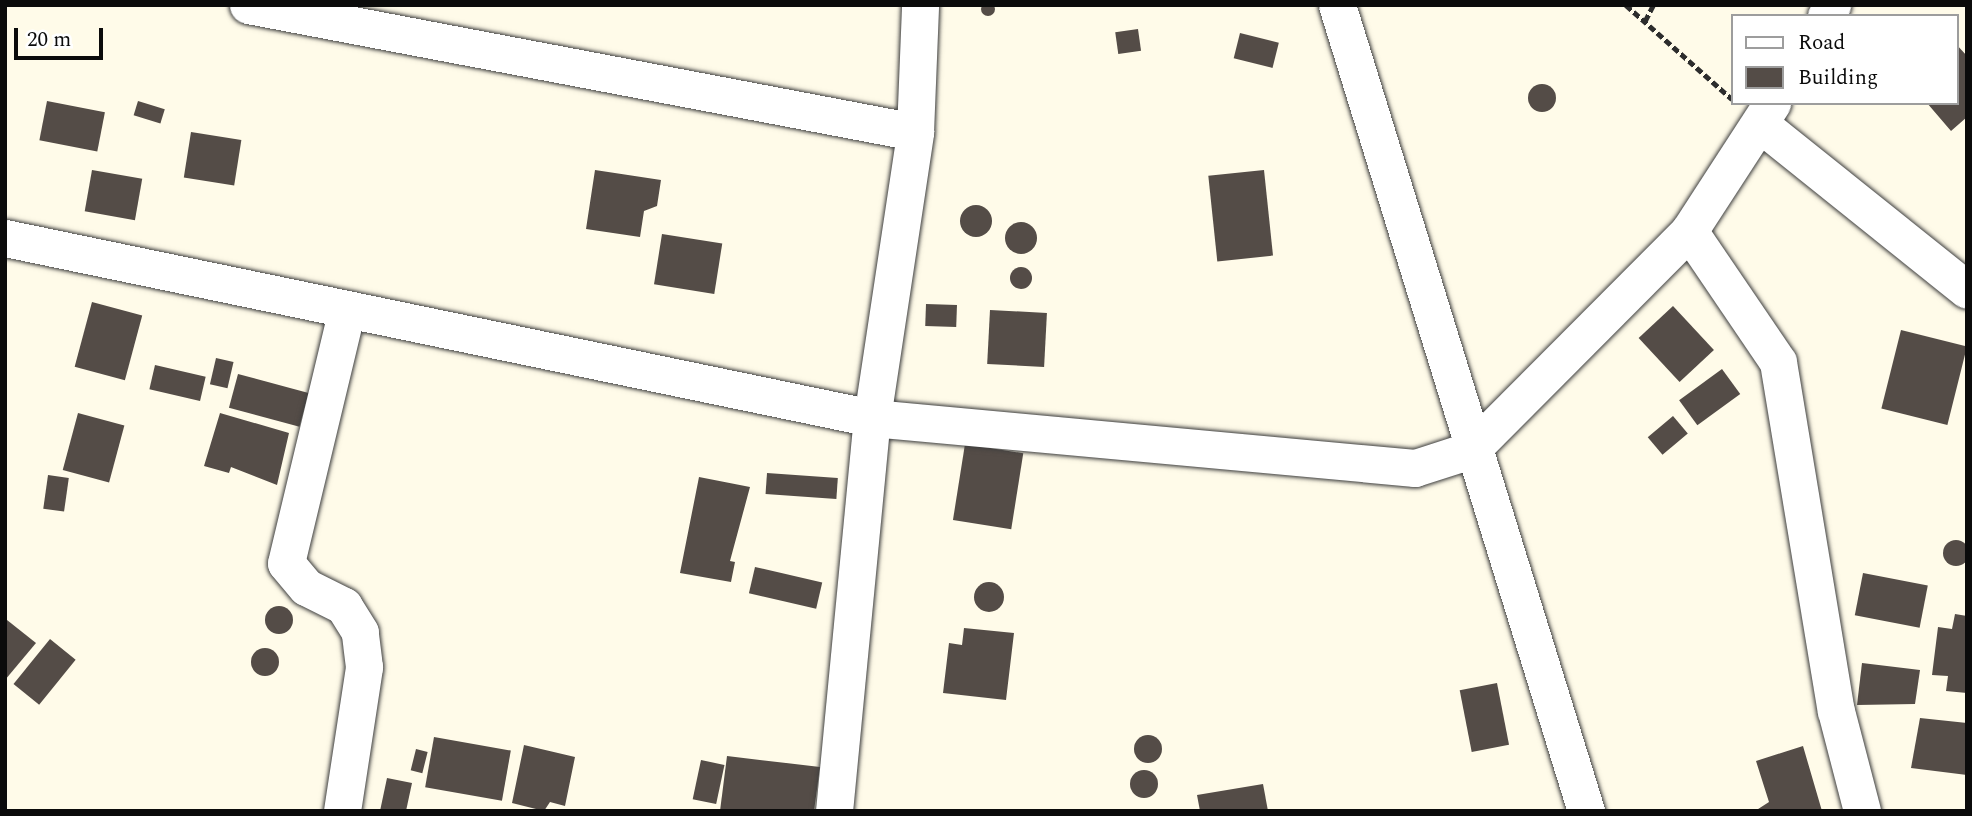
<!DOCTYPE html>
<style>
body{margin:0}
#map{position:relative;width:1972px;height:816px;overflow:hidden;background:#fffbe9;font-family:Spectral,serif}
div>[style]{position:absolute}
.building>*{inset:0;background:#544c47;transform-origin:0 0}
.round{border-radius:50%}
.path>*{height:4.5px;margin-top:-2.25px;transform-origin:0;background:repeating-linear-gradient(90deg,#2d2d2d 0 7px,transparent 0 10.5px)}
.roads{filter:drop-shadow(0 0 2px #3e3e3e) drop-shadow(0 0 2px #3e3e3e)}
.minor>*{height:37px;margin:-18.5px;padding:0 18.5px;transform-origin:18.5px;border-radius:18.5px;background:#fff}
span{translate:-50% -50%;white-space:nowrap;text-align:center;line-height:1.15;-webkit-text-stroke:7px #fff;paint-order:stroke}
.frame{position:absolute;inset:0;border:7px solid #0b0b0b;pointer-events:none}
.legend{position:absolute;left:1731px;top:14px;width:228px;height:91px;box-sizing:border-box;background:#fff;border:2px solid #9d9d9d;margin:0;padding:9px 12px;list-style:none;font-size:21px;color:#0b0b0b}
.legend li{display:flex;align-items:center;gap:14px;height:35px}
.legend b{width:35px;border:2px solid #9d9d9d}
.scale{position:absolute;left:14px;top:28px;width:89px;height:32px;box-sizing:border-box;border:4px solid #0b0b0b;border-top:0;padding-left:9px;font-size:21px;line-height:24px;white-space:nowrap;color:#0b0b0b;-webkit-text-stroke:5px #fff;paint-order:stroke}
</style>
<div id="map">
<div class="building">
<div class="round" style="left:981px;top:2px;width:14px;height:14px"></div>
<div style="left:1138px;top:29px;width:22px;height:23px;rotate:82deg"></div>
<div style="left:1240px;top:33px;width:40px;height:26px;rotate:14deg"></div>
<div style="clip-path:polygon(1956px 44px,1967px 56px,1967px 117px,1951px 131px,1927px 103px,1956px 103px)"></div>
<div class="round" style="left:1528px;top:84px;width:28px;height:28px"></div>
<div style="left:47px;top:101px;width:59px;height:40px;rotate:11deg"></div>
<div style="left:138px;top:101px;width:28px;height:15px;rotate:17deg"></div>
<div style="left:191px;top:132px;width:51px;height:46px;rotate:9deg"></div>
<div style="left:92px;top:170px;width:51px;height:42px;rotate:10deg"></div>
<div style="clip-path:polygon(595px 170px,661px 180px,657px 206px,644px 211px,640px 237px,586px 229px)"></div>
<div style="left:1264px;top:170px;width:86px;height:56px;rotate:84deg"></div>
<div class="round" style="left:960px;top:205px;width:32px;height:32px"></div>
<div class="round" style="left:1005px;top:222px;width:32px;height:32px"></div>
<div style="left:662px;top:234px;width:61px;height:51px;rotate:9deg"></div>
<div class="round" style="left:1010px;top:267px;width:22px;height:22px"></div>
<div style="left:92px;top:302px;width:52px;height:67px;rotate:15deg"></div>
<div style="left:926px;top:304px;width:31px;height:22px;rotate:2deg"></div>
<div style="left:1673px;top:306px;width:60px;height:47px;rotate:47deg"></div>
<div style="left:990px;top:310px;width:57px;height:54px;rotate:3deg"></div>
<div style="left:1901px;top:330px;width:68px;height:81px;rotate:14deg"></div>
<div style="left:216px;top:358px;width:18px;height:27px;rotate:13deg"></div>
<div style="left:155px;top:365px;width:52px;height:25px;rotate:13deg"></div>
<div style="left:1722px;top:369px;width:31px;height:53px;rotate:54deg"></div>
<div style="left:238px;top:374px;width:73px;height:35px;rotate:15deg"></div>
<div style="left:78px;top:413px;width:48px;height:59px;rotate:15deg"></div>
<div style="clip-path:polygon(220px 413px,289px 433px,277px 485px,231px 467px,229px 473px,204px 466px)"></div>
<div style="left:1673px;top:416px;width:23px;height:33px;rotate:50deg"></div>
<div style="left:965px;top:444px;width:59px;height:77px;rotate:9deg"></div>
<div style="left:767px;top:473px;width:71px;height:21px;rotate:4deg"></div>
<div style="left:48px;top:475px;width:21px;height:34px;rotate:8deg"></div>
<div style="clip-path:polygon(699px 477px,750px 487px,730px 561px,735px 562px,731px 582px,680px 573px)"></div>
<div class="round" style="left:1943px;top:540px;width:26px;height:26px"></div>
<div style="left:755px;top:567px;width:69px;height:27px;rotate:13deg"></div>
<div style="left:1863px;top:573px;width:66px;height:43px;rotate:11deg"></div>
<div class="round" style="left:974px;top:582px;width:30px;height:30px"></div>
<div class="round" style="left:265px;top:606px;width:28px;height:28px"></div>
<div style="clip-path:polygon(1955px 614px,1967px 616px,1967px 693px,1946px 691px,1948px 676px,1932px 675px,1938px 627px,1952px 629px)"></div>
<div style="clip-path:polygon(7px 620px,36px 643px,5px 680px,5px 622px)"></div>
<div style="clip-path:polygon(964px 628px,1014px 633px,1006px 700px,943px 693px,949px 643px,962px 645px)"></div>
<div style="left:50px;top:639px;width:33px;height:58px;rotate:39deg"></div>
<div class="round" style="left:251px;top:648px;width:28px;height:28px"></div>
<div style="clip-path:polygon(1862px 663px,1920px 670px,1915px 704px,1857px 705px)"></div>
<div style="left:1497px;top:683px;width:63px;height:38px;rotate:79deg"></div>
<div style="clip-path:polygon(1920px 718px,1967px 723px,1967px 775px,1911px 768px)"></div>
<div class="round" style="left:1134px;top:735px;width:28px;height:28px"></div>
<div style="left:434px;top:737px;width:78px;height:51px;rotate:10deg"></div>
<div style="clip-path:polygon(524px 745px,575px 757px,565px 806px,550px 802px,544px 811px,512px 803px)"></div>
<div style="clip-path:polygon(1803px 746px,1822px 811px,1755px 811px,1769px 802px,1756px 761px)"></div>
<div style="left:416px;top:749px;width:12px;height:22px;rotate:14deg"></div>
<div style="clip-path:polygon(727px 756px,820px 767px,814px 811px,720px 811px)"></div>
<div style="left:701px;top:760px;width:24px;height:40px;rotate:12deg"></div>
<div class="round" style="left:1130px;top:770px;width:28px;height:28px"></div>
<div style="clip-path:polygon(387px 778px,412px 783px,406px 811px,380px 811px)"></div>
<div style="clip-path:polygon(1263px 784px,1268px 811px,1200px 811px,1197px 795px)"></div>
</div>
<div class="path">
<div style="left:1626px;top:5px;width:142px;rotate:41.6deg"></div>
<div style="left:1645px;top:21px;width:18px;rotate:-63deg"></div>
</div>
<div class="roads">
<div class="minor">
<div style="left:248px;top:5px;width:679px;rotate:10.78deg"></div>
<div style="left:1337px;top:5px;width:844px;rotate:72.83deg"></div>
<div style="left:1826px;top:16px;width:13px;rotate:-61deg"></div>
<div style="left:1760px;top:124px;width:265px;rotate:38.7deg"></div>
<div style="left:1689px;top:231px;width:158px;rotate:55.8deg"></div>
<div style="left:1778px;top:362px;width:354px;rotate:80.6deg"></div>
<div style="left:1836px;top:711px;width:103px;rotate:75.4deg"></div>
<div style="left:5px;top:238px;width:885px;rotate:11.73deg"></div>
<div style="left:872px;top:418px;width:545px;rotate:5.26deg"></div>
<div style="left:1415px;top:468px;width:59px;rotate:-17.8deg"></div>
<div style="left:1471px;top:450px;width:309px;rotate:-45.1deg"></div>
<div style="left:1689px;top:231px;width:153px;rotate:-57deg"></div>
<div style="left:342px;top:811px;width:146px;rotate:-81.3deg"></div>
<div style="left:364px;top:667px;width:35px;rotate:-97deg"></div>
<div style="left:360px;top:632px;width:31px;rotate:-122deg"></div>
<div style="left:344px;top:606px;width:42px;rotate:-153.4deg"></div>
<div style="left:306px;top:587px;width:31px;rotate:-130deg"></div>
<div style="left:286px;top:563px;width:261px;rotate:-76.5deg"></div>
<div style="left:834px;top:811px;width:395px;rotate:-84.5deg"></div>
<div style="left:872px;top:418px;width:289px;rotate:-81.4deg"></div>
<div style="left:915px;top:132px;width:127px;rotate:-87.7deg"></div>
</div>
</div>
<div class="frame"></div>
<ul class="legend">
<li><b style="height:9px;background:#fff"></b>Road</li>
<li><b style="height:19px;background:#544c47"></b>Building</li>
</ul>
<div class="scale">20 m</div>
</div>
